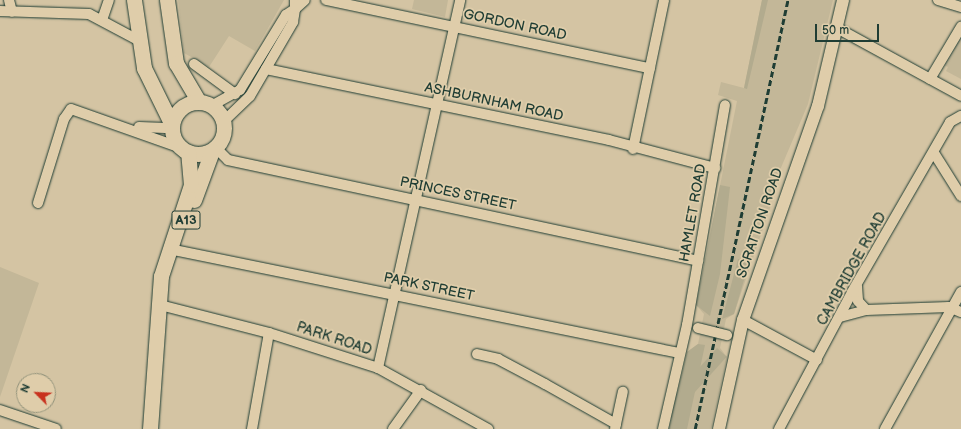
<!DOCTYPE html>
<style>
body{margin:0}
#map{position:relative;width:961px;height:429px;overflow:hidden;background:#d4c4a3;font-family:"Balsamiq Sans",sans-serif}
div>[style]{position:absolute}
.built>*{inset:0;background:#c3b798}
.green>*{inset:0;background:#b2ab8e;transform-origin:0 0}
.roads{filter:drop-shadow(0 0 1px #1f3d34) drop-shadow(0 0 1px #1f3d34)}
.minor>*{height:10px;margin:-5px;padding:0 5px;transform-origin:5px;border-radius:5px;background:#dfcdaa}
.tertiary>*{height:12px;margin:-6px;padding:0 6px;transform-origin:6px;border-radius:6px;background:#dfcdaa}
.primary>*{height:15px;margin:-7.5px;padding:0 7.5px;transform-origin:7.5px;border-radius:7.5px;background:#dfcdaa}
.primary>.ring{margin:-7.5px;padding:0;box-sizing:content-box;background:none;border:15px solid #dfcdaa;border-radius:50%}
.rail>*{height:2.5px;margin-top:-1.25px;transform-origin:0;background:repeating-linear-gradient(90deg,#1f3d34 0 6px,transparent 0 9px)}
.bridges{filter:drop-shadow(0 0 1px #1f3d34) drop-shadow(0 0 1px #1f3d34)}
.minor-bridge>*{height:10px;margin:-5px;padding:0 5px;transform-origin:5px;border-radius:5px;background:#dfcdaa}
span{translate:-50% -50%;white-space:nowrap;text-align:center;line-height:1.15;-webkit-text-stroke:3.5px #dfcdaa;paint-order:stroke}
.shield-label span{padding:1px 3px;background:#dfcdaa;border:1px solid;border-radius:3px;-webkit-text-stroke-width:0}
.shield-label{font-size:13px;color:#1f3d34;font-weight:700}
.street-label{font-size:14px;color:#1f3d34}
.north{position:absolute;left:16px;top:373px;width:40px;height:40px;box-sizing:border-box;background:#dfcdaa;border:1px solid #92937b;border-radius:50%;rotate:294deg;font-size:11px;font-weight:700;line-height:16px;text-align:center;color:#1f3d34}
.north::after{content:'';display:block;margin:auto;width:14px;height:18px;background:#c8321e;clip-path:polygon(50% 0,100% 100%,50% 72%,0 100%)}
.scale{position:absolute;left:815px;top:24px;width:64px;height:18px;box-sizing:border-box;border:2px solid #1f3d34;border-top:0;padding-left:5px;font-size:12px;line-height:14px;white-space:nowrap;color:#1f3d34;-webkit-text-stroke:3px #dfcdaa;paint-order:stroke}
</style>
<div id="map">
<div class="built">
<div style="clip-path:polygon(178px 0,284px 0,255px 51px,229px 36px,209px 67px,184px 53px)"></div>
<div style="clip-path:polygon(414px 0,448px 0,445px 17px,412px 9px)"></div>
<div style="clip-path:polygon(762px 0,833px 0,808px 104px,766px 203px,771px 205px,734px 314px,726px 319px,720px 348px,727px 357px,711px 429px,669px 429px,687px 352px,698px 344px,704px 314px,696px 305px,737px 101px,718px 95px,721px 82px,744px 88px)"></div>
<div style="clip-path:polygon(961px 35px,961px 79px,946px 71px,948px 67px,944px 65px)"></div>
<div style="clip-path:polygon(0 267px,39px 283px,0 397px)"></div>
</div>
<div class="green">
<div style="clip-path:polygon(762px 0,768px 0,747px 89px,744px 88px)"></div>
<div style="clip-path:polygon(720px 185px,730px 187px,720px 274px,710px 316px,696px 305px)"></div>
<div style="clip-path:polygon(738px 259px,749px 263px,734px 314px,722px 319px)"></div>
<div style="clip-path:polygon(698px 344px,705px 345px,687px 429px,669px 429px,687px 352px)"></div>
<div style="left:717px;top:348px;width:13px;height:83px;rotate:42deg"></div>
</div>
<div class="roads">
<div class="minor">
<div style="left:9px;top:0;width:12px;rotate:76deg"></div>
<div style="left:326px;top:0;width:331px;rotate:11.9deg"></div>
<div style="left:938px;top:0;width:24px;rotate:17deg"></div>
<div style="left:0;top:11px;width:89px;rotate:1.9deg"></div>
<div style="left:89px;top:14px;width:55px;rotate:28deg"></div>
<div style="left:102px;top:20px;width:21px;rotate:-71deg"></div>
<div style="left:837px;top:28px;width:141px;rotate:28.7deg"></div>
<div style="left:194px;top:64px;width:51px;rotate:36.2deg"></div>
<div style="left:266px;top:69px;width:350px;rotate:11.7deg"></div>
<div style="left:609px;top:140px;width:110px;rotate:14.8deg"></div>
<div style="left:930px;top:79px;width:61px;rotate:-59.2deg"></div>
<div style="left:211px;top:106px;width:33px;rotate:-29deg"></div>
<div style="left:240px;top:90px;width:88px;rotate:-58.5deg"></div>
<div style="left:286px;top:15px;width:11px;rotate:-34deg"></div>
<div style="left:295px;top:9px;width:9px;rotate:-90deg"></div>
<div style="left:223px;top:122px;width:37px;rotate:-44deg"></div>
<div style="left:250px;top:96px;width:86px;rotate:-59.8deg"></div>
<div style="left:293px;top:22px;width:13px;rotate:-81deg"></div>
<div style="left:295px;top:9px;width:13px;rotate:-42deg"></div>
<div style="left:139px;top:127px;width:33px;rotate:2deg"></div>
<div style="left:216px;top:148px;width:17px;rotate:45deg"></div>
<div style="left:228px;top:160px;width:481px;rotate:12.1deg"></div>
<div style="left:633px;top:149px;width:152px;rotate:-78.2deg"></div>
<div style="left:934px;top:153px;width:51px;rotate:57.9deg"></div>
<div style="left:38px;top:203px;width:88px;rotate:-72.8deg"></div>
<div style="left:64px;top:119px;width:12px;rotate:-55deg"></div>
<div style="left:71px;top:109px;width:117px;rotate:19.5deg"></div>
<div style="left:174px;top:250px;width:515px;rotate:11.53deg"></div>
<div style="left:857px;top:286px;width:15px;rotate:86deg"></div>
<div style="left:858px;top:301px;width:12px;rotate:48deg"></div>
<div style="left:160px;top:305px;width:113px;rotate:14.4deg"></div>
<div style="left:269px;top:333px;width:114px;rotate:17.8deg"></div>
<div style="left:378px;top:368px;width:126px;rotate:29deg"></div>
<div style="left:840px;top:317px;width:27px;rotate:-15deg"></div>
<div style="left:866px;top:310px;width:83px;rotate:-2.1deg"></div>
<div style="left:949px;top:307px;width:13px;rotate:23deg"></div>
<div style="left:743px;top:320px;width:84px;rotate:28.4deg"></div>
<div style="left:477px;top:354px;width:22px;rotate:13deg"></div>
<div style="left:498px;top:359px;width:53px;rotate:28deg"></div>
<div style="left:545px;top:384px;width:81px;rotate:29.4deg"></div>
<div style="left:616px;top:424px;width:5px;rotate:101deg"></div>
<div style="left:378px;top:368px;width:377px;rotate:-77.4deg"></div>
<div style="left:0;top:410px;width:59px;rotate:18.7deg"></div>
<div style="left:616px;top:424px;width:33px;rotate:-78deg"></div>
<div style="left:252px;top:429px;width:97px;rotate:-80deg"></div>
<div style="left:393px;top:429px;width:48px;rotate:-54.3deg"></div>
<div style="left:663px;top:429px;width:107px;rotate:-77deg"></div>
<div style="left:687px;top:325px;width:223px;rotate:-80.2deg"></div>
<div style="left:779px;top:429px;width:155px;rotate:-61.9deg"></div>
<div style="left:852px;top:292px;width:196px;rotate:-60deg"></div>
<div style="left:950px;top:122px;width:13px;rotate:-29deg"></div>
<div style="left:885px;top:429px;width:157px;rotate:-61deg"></div>
</div>
<div class="tertiary">
<div style="left:719px;top:429px;width:112px;rotate:-77.6deg"></div>
<div style="left:743px;top:320px;width:227px;rotate:-70.7deg"></div>
<div style="left:818px;top:106px;width:109px;rotate:-76.7deg"></div>
</div>
<div class="primary">
<div style="left:134px;top:0;width:69px;rotate:81.6deg"></div>
<div style="left:144px;top:68px;width:64px;rotate:63.8deg"></div>
<div style="left:167px;top:0;width:64px;rotate:81.9deg"></div>
<div style="left:176px;top:63px;width:45px;rotate:59.5deg"></div>
<div class="ring" style="left:172px;top:102px;width:37px;height:37px"></div>
<div style="left:194px;top:200px;width:52px;rotate:-69.8deg"></div>
<div style="left:150px;top:429px;width:153px;rotate:-85.9deg"></div>
<div style="left:161px;top:276px;width:96px;rotate:-71.8deg"></div>
<div style="left:191px;top:185px;width:33px;rotate:-95deg"></div>
</div>
</div>
<div class="rail">
<div style="left:695px;top:429px;width:439px;rotate:-77.8deg"></div>
</div>
<div class="bridges">
<div class="minor-bridge">
<div style="left:698px;top:328px;width:30px;rotate:14deg"></div>
</div>
</div>
<div class="shield-label">
<span style="left:186px;top:220px">A13</span>
</div>
<div class="street-label">
<span style="left:515px;top:25px;rotate:12deg">GORDON ROAD</span>
<span style="left:494px;top:102px;rotate:12deg">ASHBURNHAM ROAD</span>
<span style="left:458px;top:194px;rotate:12deg">PRINCES STREET</span>
<span style="left:693px;top:213px;rotate:-80deg">HAMLET ROAD</span>
<span style="left:760px;top:223px;rotate:-71deg">SCRATTON ROAD</span>
<span style="left:852px;top:269px;rotate:-61deg">CAMBRIDGE ROAD</span>
<span style="left:429px;top:287px;rotate:12deg">PARK STREET</span>
<span style="left:334px;top:339px;rotate:18deg">PARK ROAD</span>
</div>
<div class="north">N</div>
<div class="scale">50 m</div>
</div>
